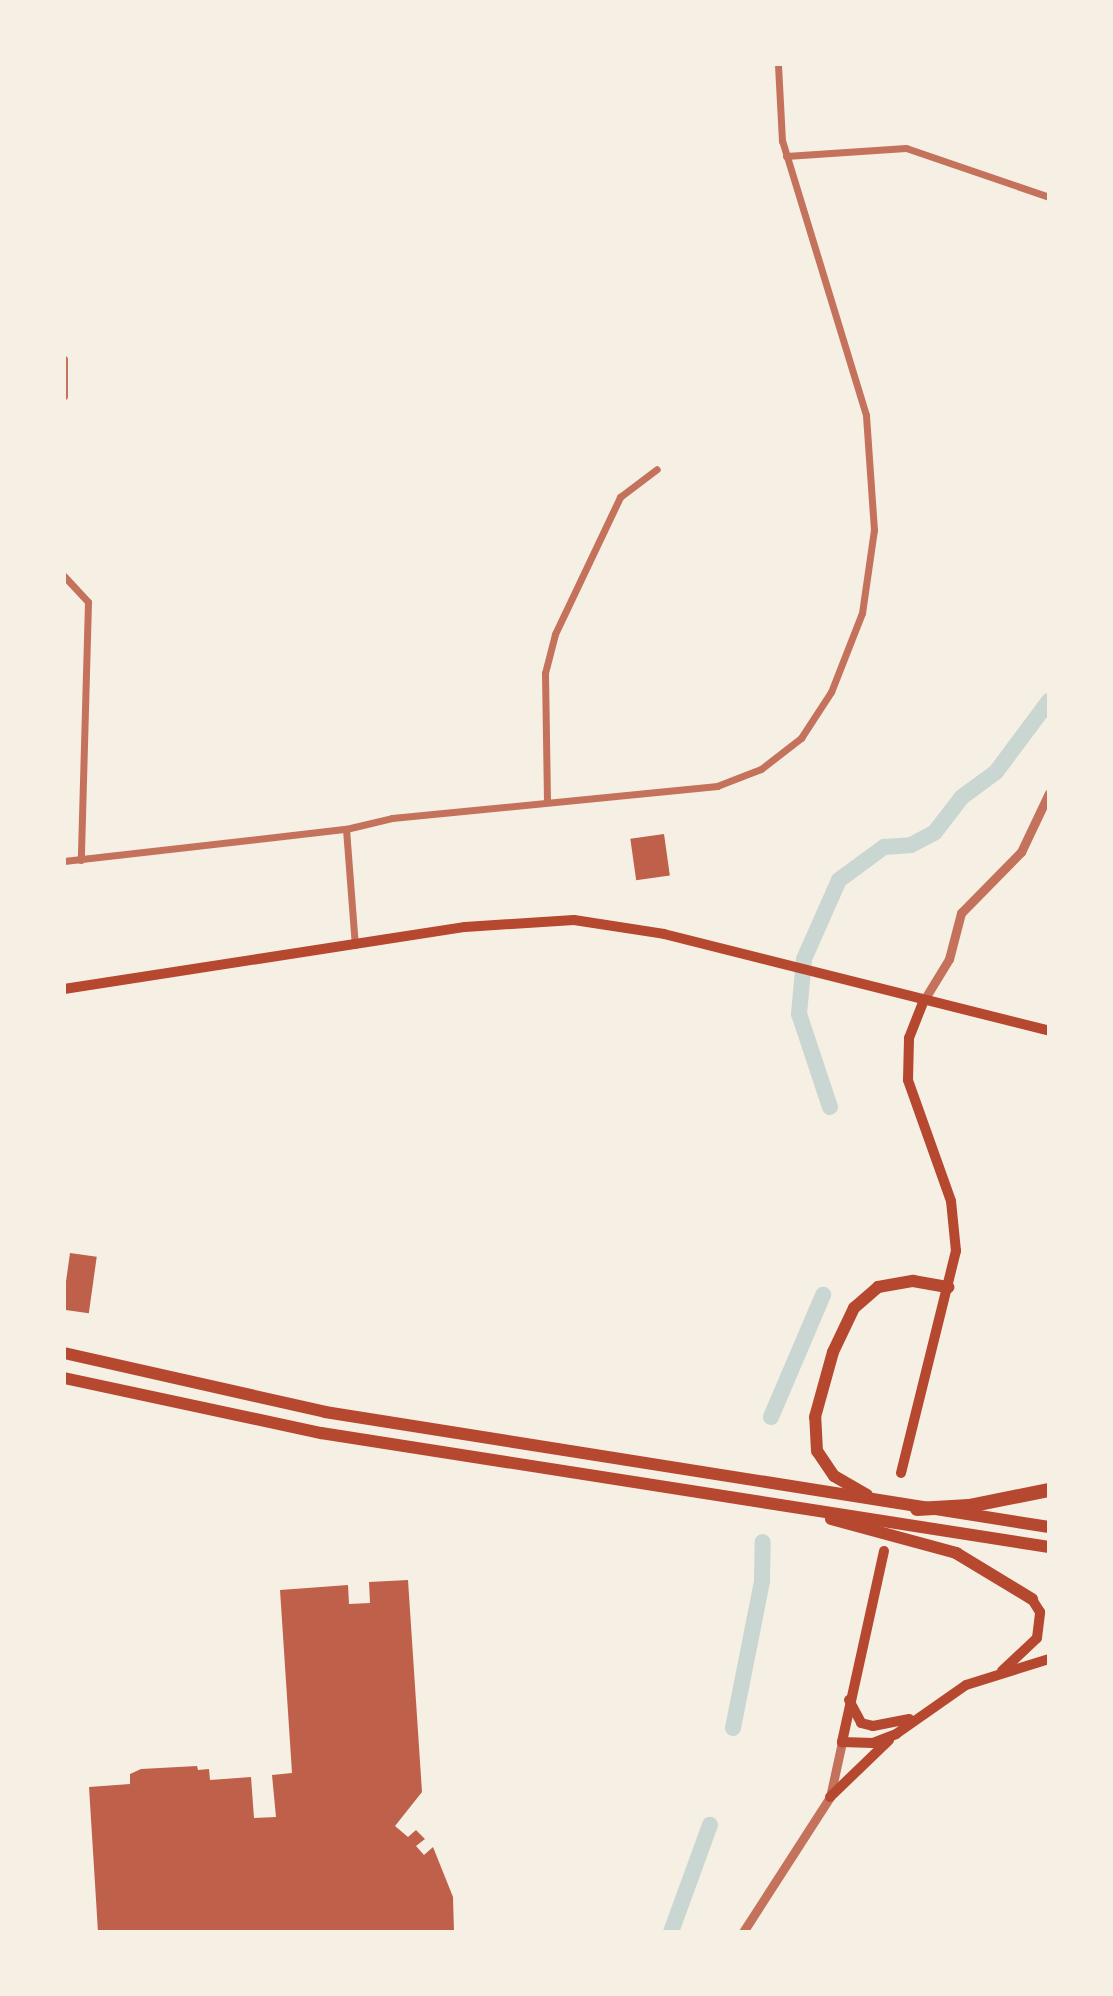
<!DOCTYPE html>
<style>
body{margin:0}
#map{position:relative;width:1113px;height:1996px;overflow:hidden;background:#f6efe4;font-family:"IBM Plex Sans",sans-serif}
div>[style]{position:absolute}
.canal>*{height:16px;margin:-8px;padding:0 8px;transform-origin:8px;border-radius:8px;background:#c9d6d2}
.building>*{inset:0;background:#bf614a;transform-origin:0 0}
.minor>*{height:7px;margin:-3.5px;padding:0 3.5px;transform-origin:3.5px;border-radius:3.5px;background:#c5725c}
.tertiary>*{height:9px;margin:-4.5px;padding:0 4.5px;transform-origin:4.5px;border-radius:4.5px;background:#c5725c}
.secondary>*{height:10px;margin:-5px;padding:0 5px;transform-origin:5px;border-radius:5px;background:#b5482f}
.trunk>*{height:12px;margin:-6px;padding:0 6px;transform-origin:6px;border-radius:6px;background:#b5482f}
.motorway>*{height:14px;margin:-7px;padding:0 7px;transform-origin:7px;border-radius:7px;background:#b5482f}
span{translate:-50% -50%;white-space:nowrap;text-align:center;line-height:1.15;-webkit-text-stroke:6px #f6efe4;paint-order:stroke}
.frame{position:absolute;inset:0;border:66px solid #f6efe4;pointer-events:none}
</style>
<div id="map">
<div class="canal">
<div style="left:830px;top:1107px;width:98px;rotate:-108.4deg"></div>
<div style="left:799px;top:1014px;width:55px;rotate:-84.8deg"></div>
<div style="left:804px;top:959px;width:86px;rotate:-66.1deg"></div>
<div style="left:839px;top:880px;width:56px;rotate:-36.3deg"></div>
<div style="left:884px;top:847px;width:27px;rotate:-4deg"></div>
<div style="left:911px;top:845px;width:27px;rotate:-28deg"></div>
<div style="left:935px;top:832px;width:44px;rotate:-52.4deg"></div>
<div style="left:962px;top:797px;width:42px;rotate:-36.3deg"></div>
<div style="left:996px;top:772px;width:89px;rotate:-53.3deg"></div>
<div style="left:771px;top:1417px;width:133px;rotate:-66.9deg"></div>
<div style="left:733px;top:1728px;width:150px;rotate:-78.8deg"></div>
<div style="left:762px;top:1581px;width:39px;rotate:-89deg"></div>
<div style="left:671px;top:1932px;width:114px;rotate:-70deg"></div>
</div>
<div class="building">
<div style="left:664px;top:834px;width:42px;height:34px;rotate:82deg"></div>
<div style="left:70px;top:1253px;width:27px;height:57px;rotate:8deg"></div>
<div style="clip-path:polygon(408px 1580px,422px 1792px,395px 1826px,408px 1837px,416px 1830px,425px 1839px,416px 1846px,424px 1855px,433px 1847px,453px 1897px,454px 1932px,98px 1932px,89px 1787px,130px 1784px,130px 1774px,141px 1769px,197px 1766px,198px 1770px,209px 1769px,210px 1780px,251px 1777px,254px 1818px,276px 1817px,272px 1775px,292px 1773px,280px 1590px,348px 1585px,349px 1604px,370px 1603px,369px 1582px)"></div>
</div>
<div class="minor">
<div style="left:786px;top:156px;width:120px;rotate:-3.8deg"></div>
<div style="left:906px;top:148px;width:151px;rotate:18.9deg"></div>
<div style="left:64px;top:359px;width:37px;rotate:90deg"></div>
<div style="left:64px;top:576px;width:35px;rotate:47deg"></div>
<div style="left:88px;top:602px;width:258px;rotate:91.6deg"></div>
<div style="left:547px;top:801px;width:128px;rotate:-90.9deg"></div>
<div style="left:545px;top:673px;width:40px;rotate:-75.6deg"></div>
<div style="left:555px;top:634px;width:152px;rotate:-64.6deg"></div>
<div style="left:620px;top:497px;width:46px;rotate:-37.1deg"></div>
<div style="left:346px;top:829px;width:116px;rotate:85.6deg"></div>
<div style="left:64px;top:861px;width:284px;rotate:-6.5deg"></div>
<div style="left:346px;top:829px;width:47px;rotate:-13.4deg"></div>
<div style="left:392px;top:818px;width:327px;rotate:-5.6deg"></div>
<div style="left:717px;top:786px;width:47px;rotate:-21.1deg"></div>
<div style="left:761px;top:769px;width:51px;rotate:-37.8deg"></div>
<div style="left:801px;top:738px;width:55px;rotate:-56.9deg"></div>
<div style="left:831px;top:692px;width:85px;rotate:-68.6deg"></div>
<div style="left:862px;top:613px;width:84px;rotate:-81.8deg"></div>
<div style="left:874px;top:530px;width:115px;rotate:-94deg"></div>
<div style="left:866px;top:415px;width:287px;rotate:-107deg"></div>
<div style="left:782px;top:141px;width:77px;rotate:-93deg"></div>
</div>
<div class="tertiary">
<div style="left:924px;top:1000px;width:48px;rotate:-58.6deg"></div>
<div style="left:949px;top:959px;width:48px;rotate:-75.4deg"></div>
<div style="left:961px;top:913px;width:86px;rotate:-45.5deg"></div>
<div style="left:1021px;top:852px;width:65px;rotate:-64.6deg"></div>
<div style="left:743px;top:1932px;width:161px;rotate:-57.2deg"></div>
<div style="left:830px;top:1797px;width:56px;rotate:-77.7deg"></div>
</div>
<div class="secondary">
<div style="left:64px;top:989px;width:406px;rotate:-8.8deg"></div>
<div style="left:465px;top:927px;width:109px;rotate:-3.7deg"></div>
<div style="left:574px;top:920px;width:91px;rotate:8.8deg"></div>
<div style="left:664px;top:934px;width:397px;rotate:14.1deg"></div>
<div style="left:901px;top:1473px;width:229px;rotate:-76.1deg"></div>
<div style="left:956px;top:1251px;width:50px;rotate:-95.7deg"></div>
<div style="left:951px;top:1201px;width:128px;rotate:-109.6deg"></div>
<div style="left:908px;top:1080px;width:42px;rotate:-88.6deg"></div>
<div style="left:909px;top:1038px;width:41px;rotate:-68.5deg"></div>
<div style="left:884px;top:1551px;width:196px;rotate:102.4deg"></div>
<div style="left:842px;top:1742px;width:31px;rotate:2deg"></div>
<div style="left:873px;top:1743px;width:25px;rotate:-21deg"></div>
<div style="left:896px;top:1734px;width:85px;rotate:-35deg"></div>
<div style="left:966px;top:1685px;width:87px;rotate:-17.4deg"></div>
<div style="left:1002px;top:1671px;width:48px;rotate:-43.3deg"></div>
<div style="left:1037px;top:1638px;width:26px;rotate:-83deg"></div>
<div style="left:1040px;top:1612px;width:15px;rotate:-122deg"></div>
<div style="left:849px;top:1700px;width:26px;rotate:62deg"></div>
<div style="left:861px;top:1723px;width:12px;rotate:14deg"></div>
<div style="left:873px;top:1726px;width:37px;rotate:-11deg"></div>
<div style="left:830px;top:1797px;width:82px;rotate:-44deg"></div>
</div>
<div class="trunk">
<div style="left:64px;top:1353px;width:268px;rotate:12.7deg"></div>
<div style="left:325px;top:1412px;width:733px;rotate:9.03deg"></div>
<div style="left:64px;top:1378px;width:263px;rotate:12.1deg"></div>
<div style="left:321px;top:1433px;width:737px;rotate:8.9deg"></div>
<div style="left:867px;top:1495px;width:38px;rotate:-150deg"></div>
<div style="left:834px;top:1476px;width:30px;rotate:-124deg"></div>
<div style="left:817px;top:1451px;width:34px;rotate:-93deg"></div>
<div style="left:815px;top:1417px;width:67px;rotate:-74.5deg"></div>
<div style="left:833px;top:1352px;width:49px;rotate:-64.5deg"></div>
<div style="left:854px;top:1308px;width:32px;rotate:-41deg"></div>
<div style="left:878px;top:1287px;width:36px;rotate:-10deg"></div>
<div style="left:913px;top:1281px;width:36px;rotate:10deg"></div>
<div style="left:831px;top:1519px;width:130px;rotate:15.2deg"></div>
<div style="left:956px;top:1553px;width:89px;rotate:31.2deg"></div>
</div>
<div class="motorway">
<div style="left:917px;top:1509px;width:52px;rotate:-3.3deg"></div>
<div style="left:969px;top:1506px;width:82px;rotate:-11.3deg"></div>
</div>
<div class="frame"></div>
</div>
